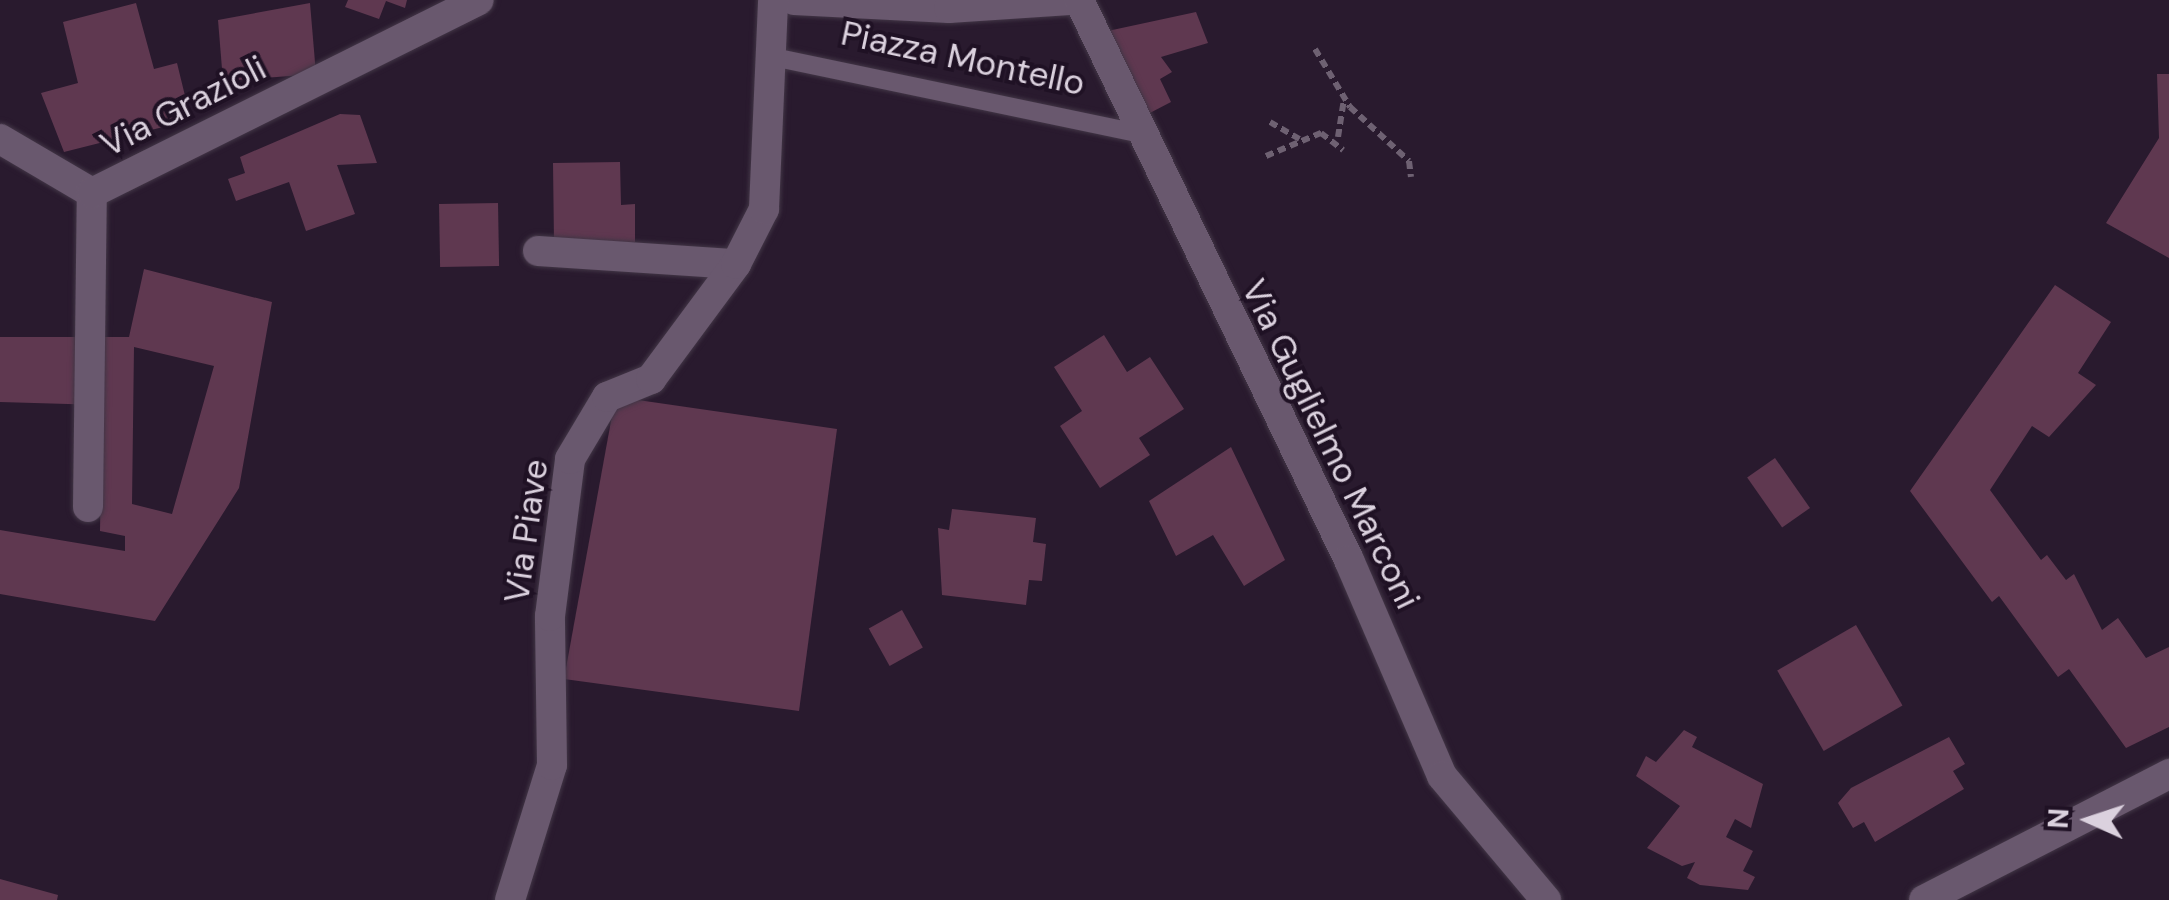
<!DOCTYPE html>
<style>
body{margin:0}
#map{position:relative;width:2169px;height:900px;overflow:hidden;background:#291a2e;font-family:"DM Sans",sans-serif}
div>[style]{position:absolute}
.building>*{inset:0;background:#5f3850;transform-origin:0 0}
.path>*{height:6px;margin-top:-3px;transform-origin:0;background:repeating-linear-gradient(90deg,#6e6172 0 8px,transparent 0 13px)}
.roads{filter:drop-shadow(0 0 2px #423646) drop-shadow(0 0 2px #423646)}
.lane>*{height:18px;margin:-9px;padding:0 9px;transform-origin:9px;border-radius:9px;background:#69586e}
.street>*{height:30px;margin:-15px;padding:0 15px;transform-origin:15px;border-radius:15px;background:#69586e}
.secondary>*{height:30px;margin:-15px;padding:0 15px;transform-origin:15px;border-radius:15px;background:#69586e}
span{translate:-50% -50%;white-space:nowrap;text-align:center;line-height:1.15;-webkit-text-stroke:8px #1f1124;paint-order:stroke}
.street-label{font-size:35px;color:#dbd1de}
.north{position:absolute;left:2039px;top:770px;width:100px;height:100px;-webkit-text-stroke:8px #1f1124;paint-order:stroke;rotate:273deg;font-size:28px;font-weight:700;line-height:40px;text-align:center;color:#dbd1de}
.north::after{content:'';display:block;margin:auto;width:35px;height:45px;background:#dbd1de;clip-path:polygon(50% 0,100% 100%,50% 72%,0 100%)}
</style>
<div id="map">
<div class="building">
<div style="clip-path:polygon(348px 0,407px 0,405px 8px,386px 1px,379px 19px,345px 7px)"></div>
<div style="clip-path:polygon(136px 3px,154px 69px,177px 63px,188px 108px,172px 112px,175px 124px,64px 152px,41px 93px,78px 83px,63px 22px)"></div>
<div style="clip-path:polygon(310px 3px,316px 74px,223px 81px,218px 20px)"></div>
<div style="clip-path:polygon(1196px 12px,1208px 43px,1161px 57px,1172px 72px,1160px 79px,1171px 102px,1146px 115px,1103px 32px)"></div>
<div style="clip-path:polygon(2157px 74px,2169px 74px,2169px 258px,2106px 223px,2159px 138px)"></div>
<div style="clip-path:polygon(340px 114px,360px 115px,377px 163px,337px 165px,355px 214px,306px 231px,289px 182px,236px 201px,228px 179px,245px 173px,240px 157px)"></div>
<div style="clip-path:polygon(620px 162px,621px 205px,635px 204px,635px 242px,554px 243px,553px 163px)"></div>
<div style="left:498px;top:203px;width:63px;height:59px;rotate:89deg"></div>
<div style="clip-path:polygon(evenodd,144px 269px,272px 302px,239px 488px,155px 621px,0 594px,0 530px,125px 551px,125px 536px,100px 531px,102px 405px,0 402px,0 337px,129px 337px,144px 269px,134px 347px,214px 366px,172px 514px,132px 504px,134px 347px)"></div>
<div style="clip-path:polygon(2055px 285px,2111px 322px,2078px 373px,2096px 385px,2049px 437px,2032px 426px,1990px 490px,2041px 560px,2047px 555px,2066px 580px,2074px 574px,2102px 630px,2118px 618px,2146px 658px,2169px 647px,2169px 727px,2126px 748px,2069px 669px,2058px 677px,1999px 596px,1992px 602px,1910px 491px)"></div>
<div style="clip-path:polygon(1104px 335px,1127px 372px,1150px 357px,1184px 409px,1139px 438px,1150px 455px,1100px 488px,1060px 426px,1082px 411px,1054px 367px)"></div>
<div style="clip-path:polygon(631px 399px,837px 429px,799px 711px,564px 679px,613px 410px)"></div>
<div style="clip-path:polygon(1231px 447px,1285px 560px,1244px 586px,1213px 535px,1176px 556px,1149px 501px)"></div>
<div style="left:1775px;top:458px;width:61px;height:34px;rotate:55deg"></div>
<div style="clip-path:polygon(952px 509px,1036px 518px,1033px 542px,1046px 544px,1042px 581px,1029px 580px,1026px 605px,942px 595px,938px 528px,949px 530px)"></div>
<div style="left:902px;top:610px;width:43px;height:38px;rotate:61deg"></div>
<div style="left:1856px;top:625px;width:93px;height:91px;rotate:60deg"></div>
<div style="clip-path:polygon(1684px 730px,1697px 737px,1692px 747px,1763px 784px,1751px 828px,1735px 819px,1726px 837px,1753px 851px,1743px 871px,1755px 877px,1748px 890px,1700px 885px,1687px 878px,1695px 862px,1682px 866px,1647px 848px,1680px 806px,1636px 776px,1646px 756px,1656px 762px)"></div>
<div style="clip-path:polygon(1949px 737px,1965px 764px,1953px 771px,1964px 789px,1875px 842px,1864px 822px,1853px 828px,1838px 803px,1851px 788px)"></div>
<div style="clip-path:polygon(0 879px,58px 895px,57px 900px,0 900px)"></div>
</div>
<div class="path">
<div style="left:1315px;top:49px;width:68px;rotate:58.9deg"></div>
<div style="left:1350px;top:107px;width:80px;rotate:42.5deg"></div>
<div style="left:1409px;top:161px;width:16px;rotate:83deg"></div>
<div style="left:1270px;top:122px;width:34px;rotate:30deg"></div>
<div style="left:1338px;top:137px;width:36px;rotate:-81deg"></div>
<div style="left:1266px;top:156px;width:60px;rotate:-22.7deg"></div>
<div style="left:1321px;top:133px;width:28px;rotate:38deg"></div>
</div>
<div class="roads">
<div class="lane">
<div style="left:773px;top:57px;width:372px;rotate:11.8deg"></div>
</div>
<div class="street">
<div style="left:794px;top:0;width:155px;rotate:3deg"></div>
<div style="left:949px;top:8px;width:121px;rotate:-3.8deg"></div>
<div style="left:1079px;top:0;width:622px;rotate:64.26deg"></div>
<div style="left:1349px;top:560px;width:235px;rotate:66.7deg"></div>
<div style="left:1442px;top:776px;width:162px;rotate:50deg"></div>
<div style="left:0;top:139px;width:107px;rotate:30.4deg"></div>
<div style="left:538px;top:251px;width:198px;rotate:3.8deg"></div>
<div style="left:88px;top:507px;width:314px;rotate:-89.3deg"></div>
<div style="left:92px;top:193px;width:432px;rotate:-26.5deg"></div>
<div style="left:510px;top:900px;width:141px;rotate:-72.7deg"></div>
<div style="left:552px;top:765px;width:149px;rotate:-90.8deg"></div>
<div style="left:550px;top:616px;width:158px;rotate:-82.7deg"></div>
<div style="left:570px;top:459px;width:72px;rotate:-59.2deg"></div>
<div style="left:607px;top:397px;width:48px;rotate:-22.2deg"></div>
<div style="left:651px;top:379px;width:143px;rotate:-53.5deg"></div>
<div style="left:736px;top:264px;width:62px;rotate:-63deg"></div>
<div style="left:764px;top:209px;width:209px;rotate:-87.5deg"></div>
</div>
<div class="secondary">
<div style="left:1924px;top:900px;width:276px;rotate:-27.2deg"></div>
</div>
</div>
<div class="street-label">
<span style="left:963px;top:58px;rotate:12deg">Piazza Montello</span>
<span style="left:183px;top:106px;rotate:-27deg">Via Grazioli</span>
<span style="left:1331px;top:444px;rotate:64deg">Via Guglielmo Marconi</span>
<span style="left:526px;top:531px;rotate:-82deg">Via Piave</span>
</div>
<div class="north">N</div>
</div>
